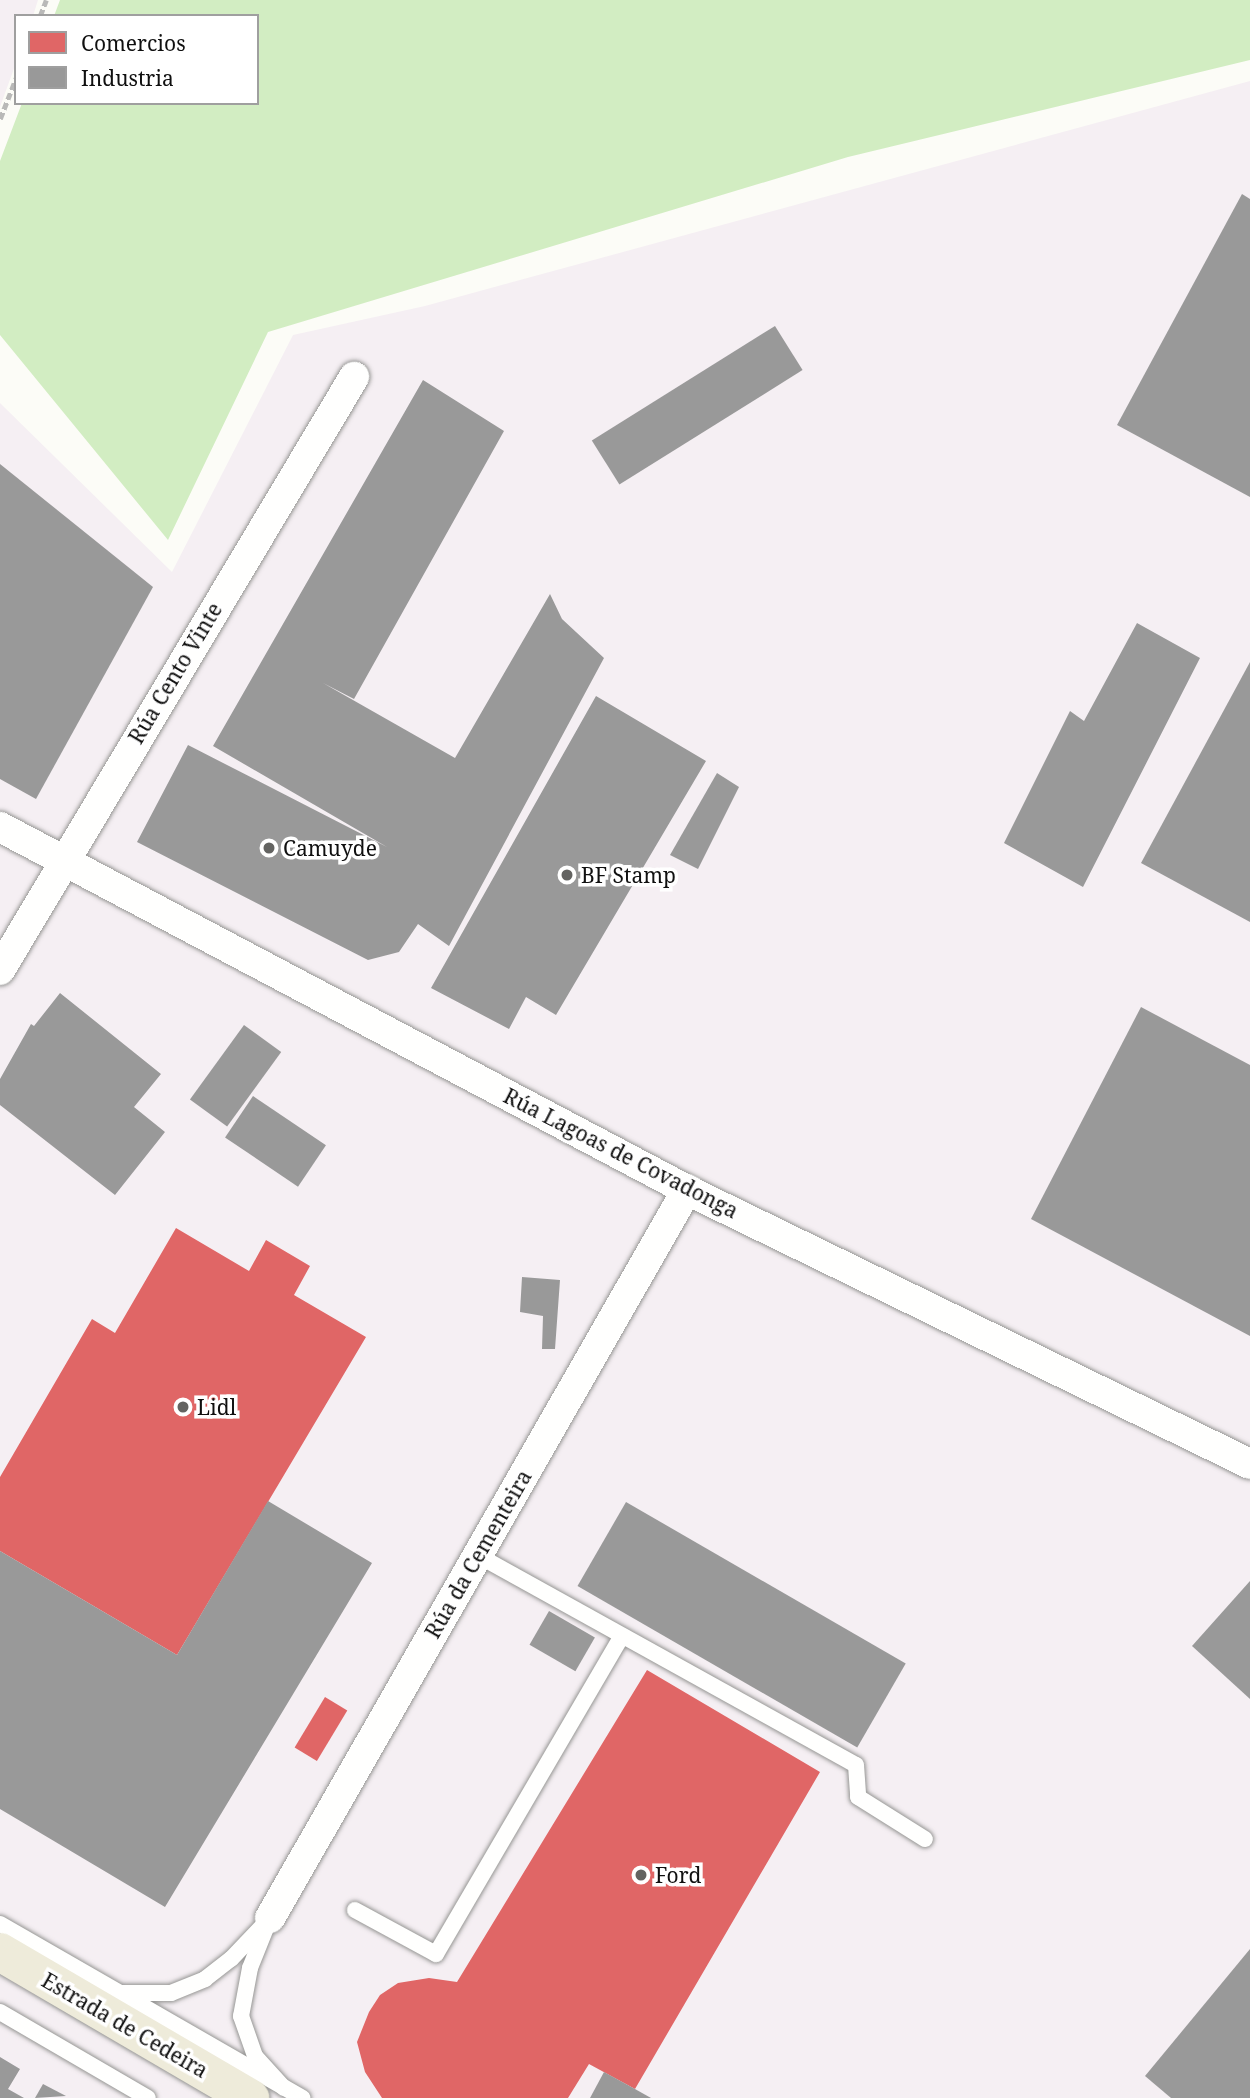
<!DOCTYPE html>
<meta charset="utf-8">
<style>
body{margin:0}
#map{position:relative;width:1250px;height:2098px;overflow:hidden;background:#fcfcf7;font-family:"Noto Serif",serif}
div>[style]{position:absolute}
.industrial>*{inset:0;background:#f5eff3}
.forest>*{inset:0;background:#d2edc2}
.shops>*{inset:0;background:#e06666;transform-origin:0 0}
.industry>*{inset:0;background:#999;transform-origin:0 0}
.path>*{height:4.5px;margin-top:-2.25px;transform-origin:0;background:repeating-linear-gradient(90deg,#b9b9b8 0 7px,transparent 0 10.5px)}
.roads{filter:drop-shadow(0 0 2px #969694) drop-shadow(0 0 2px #969694)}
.service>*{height:16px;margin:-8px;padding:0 8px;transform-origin:8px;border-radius:8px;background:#fffffe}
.minor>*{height:30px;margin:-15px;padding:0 15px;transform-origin:15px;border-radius:15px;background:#fffffe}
.primary>*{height:38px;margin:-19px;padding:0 19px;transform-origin:19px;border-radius:19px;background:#eeebda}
.dots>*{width:19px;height:19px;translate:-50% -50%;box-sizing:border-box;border:4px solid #fff;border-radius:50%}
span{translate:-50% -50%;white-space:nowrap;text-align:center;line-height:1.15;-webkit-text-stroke:7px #fff;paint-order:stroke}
.street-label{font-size:21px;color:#101010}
.poi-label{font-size:21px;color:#101010}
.left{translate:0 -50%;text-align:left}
.legend{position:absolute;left:14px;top:14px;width:245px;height:91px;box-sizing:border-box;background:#fff;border:2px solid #9f9f9f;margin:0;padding:9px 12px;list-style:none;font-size:21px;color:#101010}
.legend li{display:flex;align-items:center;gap:14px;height:35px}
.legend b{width:35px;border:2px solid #9f9f9f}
</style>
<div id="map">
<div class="industrial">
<div style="clip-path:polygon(0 0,38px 0,33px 16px,16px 16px,16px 63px,0 107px)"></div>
<div style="clip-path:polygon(1250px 81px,1250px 2098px,0 2098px,0 403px,172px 572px,293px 335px,425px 306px)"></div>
</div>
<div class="forest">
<div style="clip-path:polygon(60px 0,1250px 0,1250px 60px,848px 157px,268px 332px,168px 540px,0 335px,0 161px,22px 103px,257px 103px,257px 16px,54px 16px)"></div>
</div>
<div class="shops">
<div style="clip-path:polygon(176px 1228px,249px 1271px,266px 1240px,310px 1266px,294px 1295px,366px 1337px,177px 1655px,0 1551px,0 1477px,92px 1319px,115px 1333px)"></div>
<div style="clip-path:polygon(647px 1670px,820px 1772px,635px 2089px,589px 2064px,568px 2098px,382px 2098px,365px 2072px,357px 2042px,369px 2012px,380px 1995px,398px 1983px,429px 1978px,457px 1982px)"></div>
<div style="left:325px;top:1697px;width:26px;height:59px;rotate:31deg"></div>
</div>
<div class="industry">
<div style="clip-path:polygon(1242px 194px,1250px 199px,1250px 497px,1117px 425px)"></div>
<div style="left:775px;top:326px;width:52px;height:216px;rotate:58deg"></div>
<div style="clip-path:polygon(423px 380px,504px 431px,354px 699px,323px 683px,455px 758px,550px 594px,562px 619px,604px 658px,449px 946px,418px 924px,399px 952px,368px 960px,137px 842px,188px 745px,387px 847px,213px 746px)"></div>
<div style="clip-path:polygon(0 464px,153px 587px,36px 799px,0 779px)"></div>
<div style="clip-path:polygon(1137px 623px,1200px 658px,1083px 887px,1004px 843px,1070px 711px,1084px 721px)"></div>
<div style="clip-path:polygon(1250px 662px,1250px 922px,1141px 863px)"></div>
<div style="clip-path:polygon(596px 696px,706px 761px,556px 1015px,526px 997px,509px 1029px,431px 988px)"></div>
<div style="clip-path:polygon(717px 773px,739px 787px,698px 869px,670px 855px)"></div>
<div style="clip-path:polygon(60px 993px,161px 1074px,134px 1107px,165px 1132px,115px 1195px,0 1105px,0 1079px,31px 1024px,34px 1026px)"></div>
<div style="clip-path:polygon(1141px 1007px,1250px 1065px,1250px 1336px,1031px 1219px)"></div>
<div style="left:244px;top:1025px;width:46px;height:92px;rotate:36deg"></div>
<div style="left:253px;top:1096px;width:88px;height:50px;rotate:34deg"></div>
<div style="clip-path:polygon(522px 1277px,560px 1280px,555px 1349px,542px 1349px,543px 1316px,520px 1312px)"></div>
<div style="clip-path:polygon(268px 1501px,372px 1563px,165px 1907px,0 1809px,0 1551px,177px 1655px)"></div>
<div style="left:626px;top:1502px;width:323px;height:97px;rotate:30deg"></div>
<div style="clip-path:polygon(1250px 1581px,1250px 1699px,1192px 1646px)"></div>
<div style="left:549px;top:1611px;width:53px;height:39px;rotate:30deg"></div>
<div style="clip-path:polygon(1250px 1949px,1250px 2098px,1171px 2098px,1145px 2076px)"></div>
<div style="clip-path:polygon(0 2057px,20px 2069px,8px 2089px,24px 2098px,0 2098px)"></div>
<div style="clip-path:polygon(604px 2072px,635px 2089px,651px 2098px,590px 2098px)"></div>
<div style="clip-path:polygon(43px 2084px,66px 2096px,35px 2098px)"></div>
</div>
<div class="path">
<div style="left:40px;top:16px;width:17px;rotate:-69deg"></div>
<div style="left:0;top:119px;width:44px;rotate:-68.7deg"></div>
</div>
<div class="roads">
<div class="service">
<div style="left:477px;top:1555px;width:433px;rotate:29deg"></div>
<div style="left:856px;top:1765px;width:32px;rotate:86deg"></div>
<div style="left:858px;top:1797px;width:79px;rotate:32.1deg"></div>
<div style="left:355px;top:1910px;width:92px;rotate:28.5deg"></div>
<div style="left:436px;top:1954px;width:368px;rotate:-59.7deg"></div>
<div style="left:0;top:1924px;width:349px;rotate:29.9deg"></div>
<div style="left:117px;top:1993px;width:54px"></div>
<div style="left:171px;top:1993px;width:37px;rotate:-22deg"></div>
<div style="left:205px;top:1979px;width:33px;rotate:-38deg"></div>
<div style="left:231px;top:1959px;width:57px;rotate:-46.4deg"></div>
<div style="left:270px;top:1918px;width:54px;rotate:111.8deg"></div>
<div style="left:250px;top:1968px;width:49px;rotate:100.6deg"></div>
<div style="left:241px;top:2016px;width:42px;rotate:70.7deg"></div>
<div style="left:255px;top:2056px;width:43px;rotate:47.8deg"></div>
<div style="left:0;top:2012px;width:171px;rotate:30.2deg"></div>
</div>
<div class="minor">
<div style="left:0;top:827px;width:777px;rotate:27.85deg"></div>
<div style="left:687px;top:1190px;width:626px;rotate:25.95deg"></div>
<div style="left:0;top:970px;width:691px;rotate:-59.16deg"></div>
<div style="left:270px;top:1918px;width:839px;rotate:-60.2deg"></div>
</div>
<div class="primary">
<div style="left:0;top:1952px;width:290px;rotate:30.3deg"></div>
</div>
</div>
<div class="dots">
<div style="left:269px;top:848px;background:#636361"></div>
<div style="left:567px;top:875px;background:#636361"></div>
<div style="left:183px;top:1407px;background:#636361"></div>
<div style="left:641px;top:1875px;background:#636361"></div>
</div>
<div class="street-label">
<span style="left:175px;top:673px;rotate:-59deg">Rúa Cento Vinte</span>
<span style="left:621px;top:1153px;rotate:27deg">Rúa Lagoas de Covadonga</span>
<span style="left:478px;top:1554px;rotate:-60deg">Rúa da Cementeira</span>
<span style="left:125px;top:2025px;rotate:30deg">Estrada de Cedeira</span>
</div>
<div class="poi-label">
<span class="left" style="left:283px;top:848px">Camuyde</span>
<span class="left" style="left:581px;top:875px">BF Stamp</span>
<span class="left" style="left:197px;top:1407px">Lidl</span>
<span class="left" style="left:655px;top:1875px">Ford</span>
</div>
<ul class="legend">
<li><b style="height:19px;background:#e06666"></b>Comercios</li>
<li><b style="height:19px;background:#999"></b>Industria</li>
</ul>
</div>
